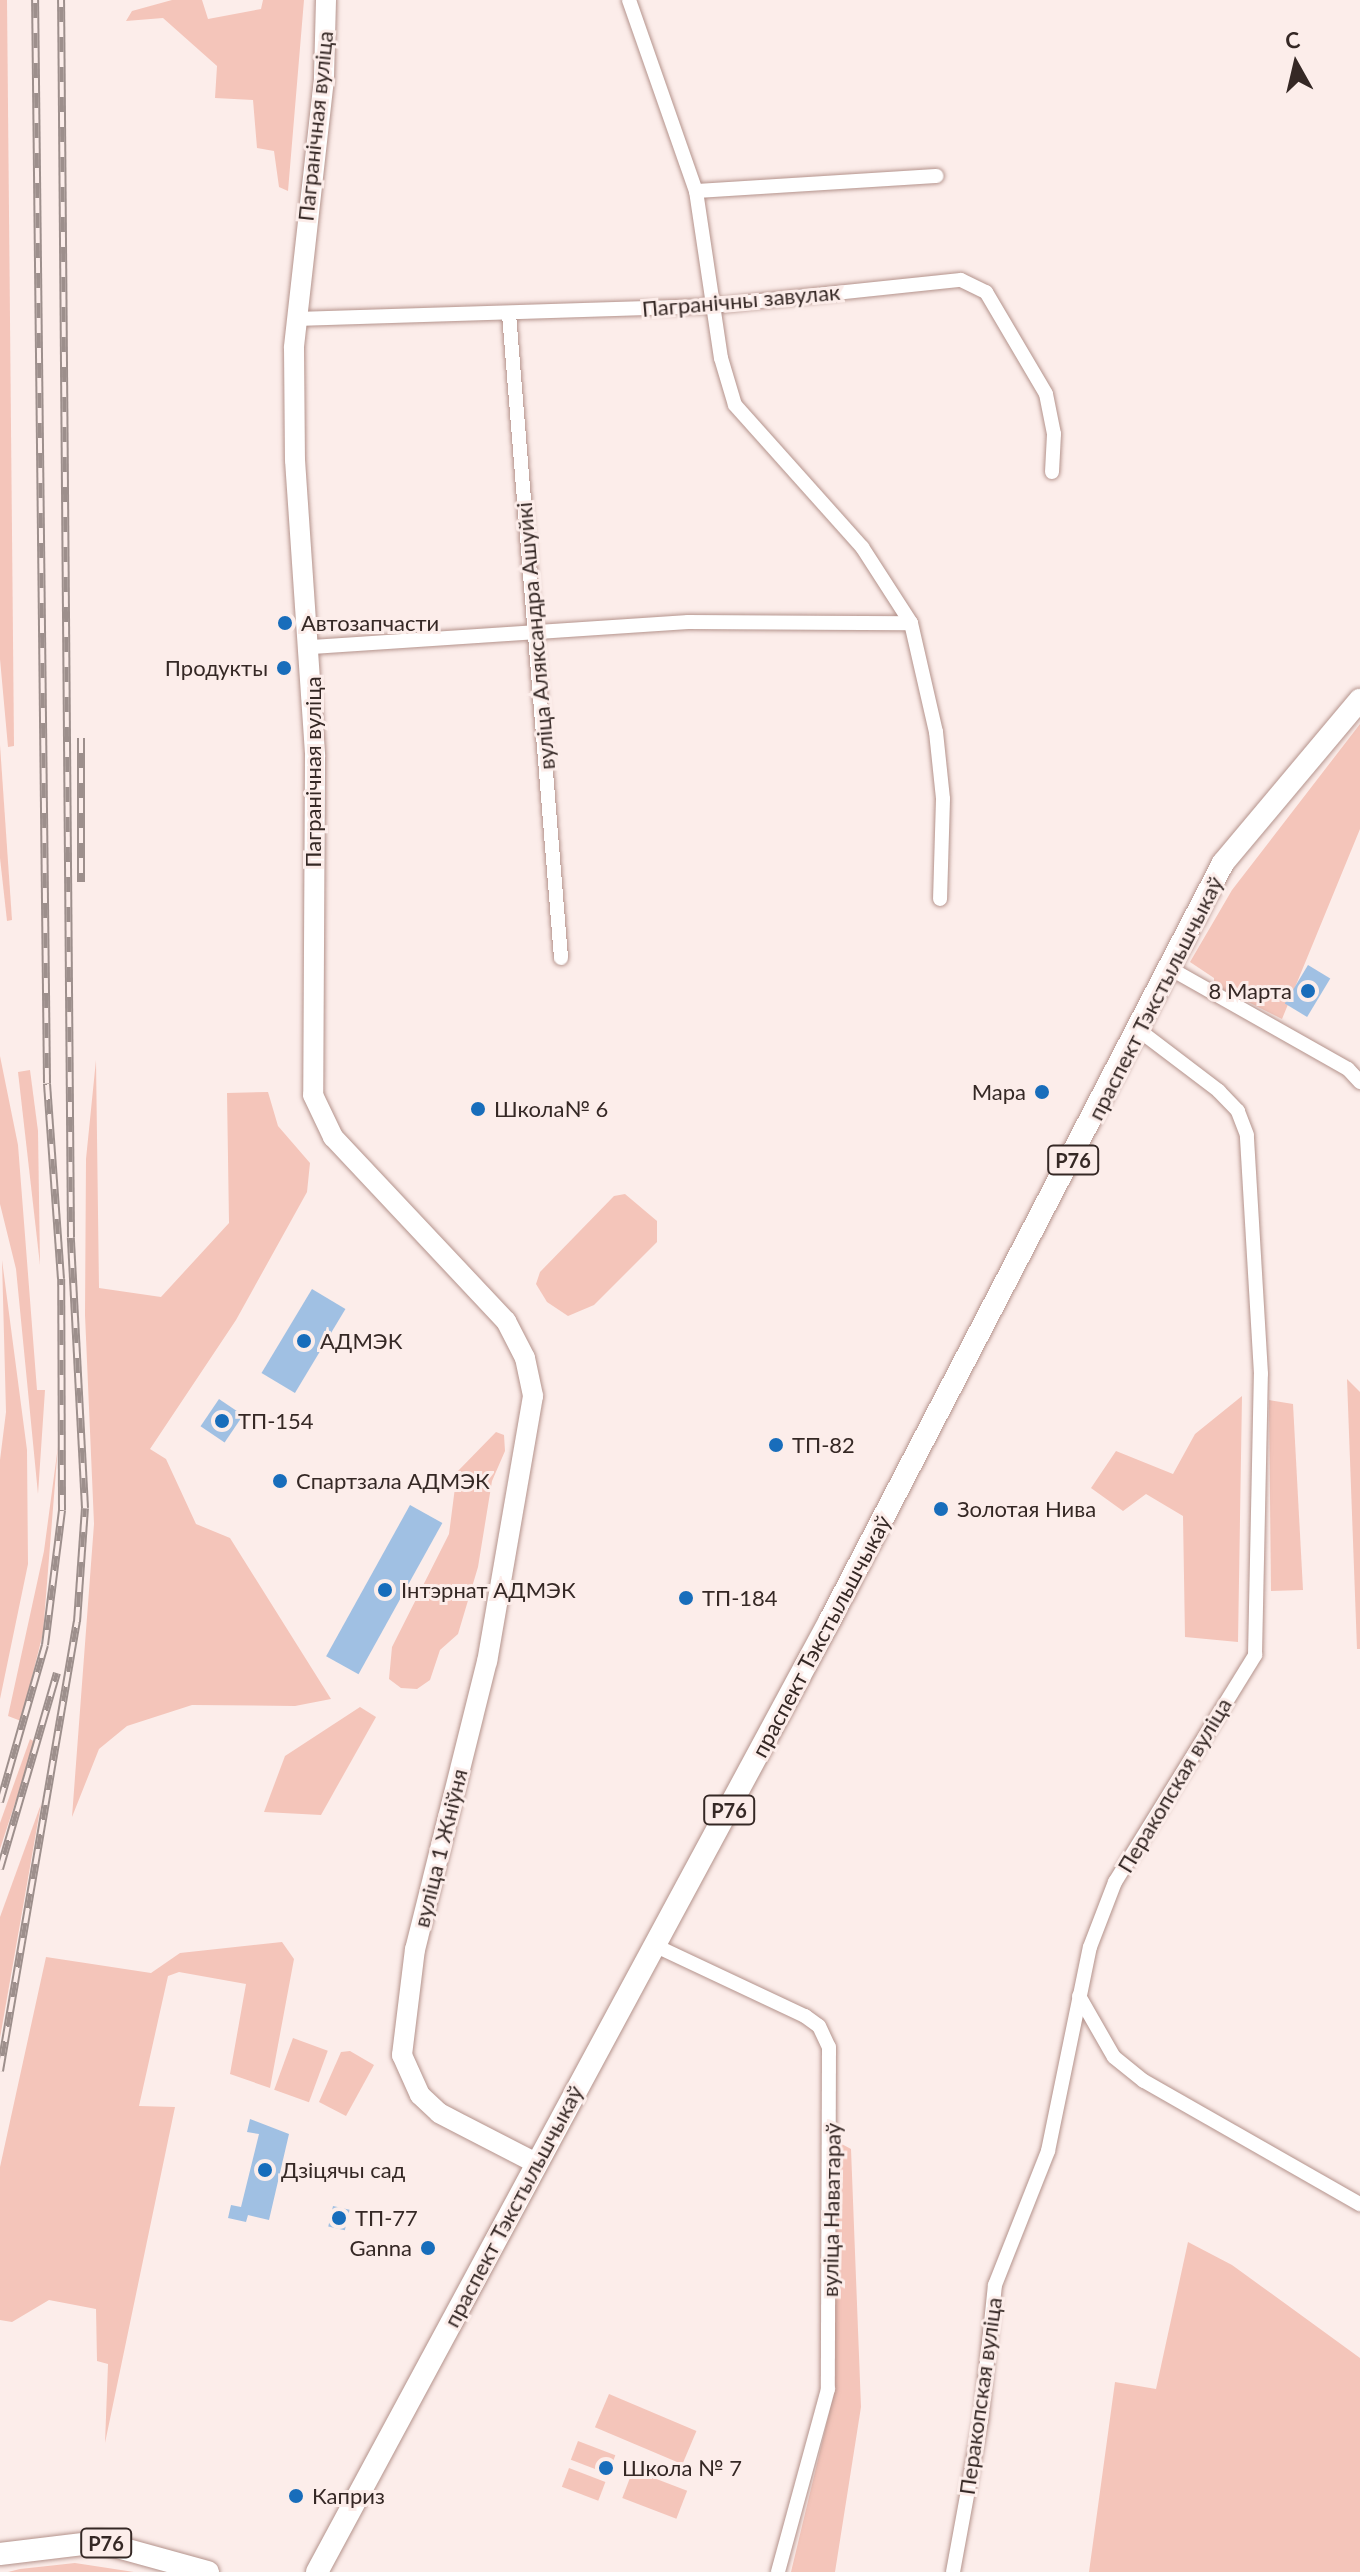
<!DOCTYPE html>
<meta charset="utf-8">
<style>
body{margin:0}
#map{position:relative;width:1360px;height:2572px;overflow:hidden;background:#fcedea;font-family:Lato,sans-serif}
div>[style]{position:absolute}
.green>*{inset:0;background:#f4c5ba;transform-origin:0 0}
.building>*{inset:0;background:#a0c0e3;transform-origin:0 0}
.roads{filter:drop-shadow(0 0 2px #b4938c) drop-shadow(0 0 2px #b4938c)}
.street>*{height:14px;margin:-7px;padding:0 7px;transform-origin:7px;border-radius:7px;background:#fff}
.secondary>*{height:20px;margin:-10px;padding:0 10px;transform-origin:10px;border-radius:10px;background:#fff}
.primary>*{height:22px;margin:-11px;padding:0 11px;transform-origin:11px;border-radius:11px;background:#fff}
.rail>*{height:8px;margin-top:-4px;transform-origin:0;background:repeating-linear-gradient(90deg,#fcedea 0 15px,#9d8f8c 0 30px);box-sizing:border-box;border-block:2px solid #9d8f8c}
.dots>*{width:22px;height:22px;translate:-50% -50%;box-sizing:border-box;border:4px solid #fcedea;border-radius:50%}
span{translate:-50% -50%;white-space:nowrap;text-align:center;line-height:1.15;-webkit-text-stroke:6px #fcedea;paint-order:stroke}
.shield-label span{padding:2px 6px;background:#fcedea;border:2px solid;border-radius:6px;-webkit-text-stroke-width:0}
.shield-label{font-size:20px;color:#352825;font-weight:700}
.street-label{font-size:22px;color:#352825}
.poi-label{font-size:22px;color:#352825}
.left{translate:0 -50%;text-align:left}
.right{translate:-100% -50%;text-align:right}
.north{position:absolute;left:1256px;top:24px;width:80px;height:80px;-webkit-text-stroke:6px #fcedea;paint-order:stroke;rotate:352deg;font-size:22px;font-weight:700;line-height:32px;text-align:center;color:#352825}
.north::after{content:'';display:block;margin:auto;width:28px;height:36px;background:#352825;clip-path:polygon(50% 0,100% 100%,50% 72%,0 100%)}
</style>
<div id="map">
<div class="green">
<div style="clip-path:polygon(0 0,7px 0,14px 746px,8px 747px,0 659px)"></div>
<div style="clip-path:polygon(172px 0,202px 0,208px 19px,261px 9px,263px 0,304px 0,288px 191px,279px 187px,274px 151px,257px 148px,253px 100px,215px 98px,217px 66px,163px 18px,126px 21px,132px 11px)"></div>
<div style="clip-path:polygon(1360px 724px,1360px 829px,1282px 1019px,1214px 985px,1214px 978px,1190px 962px,1232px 890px)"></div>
<div style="clip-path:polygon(0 745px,12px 920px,7px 921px,0 858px)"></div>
<div style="clip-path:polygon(0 1056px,18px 1145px,37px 1390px,45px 1390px,38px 1494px,16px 1269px,0 1204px)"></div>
<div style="clip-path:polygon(96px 1060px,99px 1288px,161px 1297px,229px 1223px,227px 1093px,268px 1092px,278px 1126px,310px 1163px,307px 1192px,236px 1320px,150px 1449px,166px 1459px,196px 1524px,230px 1538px,331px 1699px,295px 1706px,192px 1705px,127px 1726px,99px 1749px,72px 1817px,94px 1524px,85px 1315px,86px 1159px)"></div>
<div style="clip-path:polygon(30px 1070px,38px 1131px,40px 1265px,18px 1072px)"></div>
<div style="clip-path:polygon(625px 1194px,657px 1221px,657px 1242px,594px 1305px,568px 1316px,547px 1302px,536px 1284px,540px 1272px,614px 1196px)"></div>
<div style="clip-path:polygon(2px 1260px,27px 1450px,28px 1564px,0 1699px,0 1460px,6px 1412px)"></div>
<div style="clip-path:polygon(1347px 1379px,1360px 1392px,1360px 1649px,1357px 1649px)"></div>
<div style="clip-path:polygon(1242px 1396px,1238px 1642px,1185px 1637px,1183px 1516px,1146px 1494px,1123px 1511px,1091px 1488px,1116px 1451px,1173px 1474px,1195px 1434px)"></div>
<div style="clip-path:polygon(1269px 1400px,1293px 1404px,1303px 1590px,1271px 1591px)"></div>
<div style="clip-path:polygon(496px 1432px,504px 1435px,505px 1451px,492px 1481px,478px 1567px,458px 1634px,440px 1650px,430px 1680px,417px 1689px,401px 1688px,389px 1679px,392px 1647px,449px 1534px,457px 1472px)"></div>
<div style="clip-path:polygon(58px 1446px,43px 1633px,21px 1721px,8px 1716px,44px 1551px)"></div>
<div style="clip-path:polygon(360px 1707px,376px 1717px,321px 1815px,264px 1812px,285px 1756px)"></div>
<div style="clip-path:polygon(30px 1739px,35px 1742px,0 1849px,0 1823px)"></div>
<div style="clip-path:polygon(41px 1804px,0 2038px,0 1917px)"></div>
<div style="clip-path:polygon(282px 1942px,294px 1959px,270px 2088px,230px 2074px,246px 1984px,179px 1972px,168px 1976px,139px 2106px,175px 2107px,105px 2443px,108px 2364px,97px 2361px,96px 2309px,49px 2300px,12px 2322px,0 2320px,0 2167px,46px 1957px,151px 1973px,180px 1953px)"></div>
<div style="left:293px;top:2038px;width:37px;height:55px;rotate:20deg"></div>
<div style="clip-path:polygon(350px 2051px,374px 2065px,346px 2116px,319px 2102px,341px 2052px)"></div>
<div style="clip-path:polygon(838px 2142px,851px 2149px,861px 2407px,835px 2572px,791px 2572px,833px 2397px)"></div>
<div style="clip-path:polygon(1188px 2242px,1232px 2265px,1360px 2358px,1360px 2572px,1089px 2572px,1115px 2382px,1156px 2389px)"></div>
<div style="left:609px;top:2394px;width:95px;height:36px;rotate:23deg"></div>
<div style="left:578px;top:2441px;width:40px;height:20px;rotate:21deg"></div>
<div style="left:569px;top:2468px;width:39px;height:20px;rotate:21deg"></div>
<div style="left:633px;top:2470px;width:58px;height:30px;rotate:21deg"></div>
<div style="clip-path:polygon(75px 2563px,134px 2572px,8px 2572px,20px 2569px)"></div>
</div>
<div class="building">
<div style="left:1308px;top:965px;width:26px;height:45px;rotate:31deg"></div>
<div style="left:312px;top:1289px;width:39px;height:98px;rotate:31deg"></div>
<div style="left:219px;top:1399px;width:29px;height:33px;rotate:34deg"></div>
<div style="left:410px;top:1505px;width:37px;height:173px;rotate:29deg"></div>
<div style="clip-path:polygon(250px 2119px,289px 2134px,269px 2220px,248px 2215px,246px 2222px,228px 2218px,231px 2205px,241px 2207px,259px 2134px,247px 2132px)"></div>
<div style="left:333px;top:2206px;width:17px;height:21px;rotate:13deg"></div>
</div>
<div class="roads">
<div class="street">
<div style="left:629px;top:0;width:202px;rotate:70.7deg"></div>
<div style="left:696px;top:191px;width:169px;rotate:81.5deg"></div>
<div style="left:721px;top:358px;width:49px;rotate:73.4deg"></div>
<div style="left:735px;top:405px;width:191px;rotate:48.2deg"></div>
<div style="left:862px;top:547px;width:90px;rotate:57.2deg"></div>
<div style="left:911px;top:623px;width:112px;rotate:77.1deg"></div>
<div style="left:936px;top:732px;width:67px;rotate:84deg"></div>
<div style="left:943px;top:799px;width:100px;rotate:91.7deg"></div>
<div style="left:696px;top:191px;width:241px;rotate:-3.6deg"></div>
<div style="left:509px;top:314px;width:646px;rotate:85.38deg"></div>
<div style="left:295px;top:319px;width:417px;rotate:-1.8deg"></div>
<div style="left:712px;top:306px;width:250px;rotate:-6deg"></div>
<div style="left:961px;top:280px;width:28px;rotate:26deg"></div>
<div style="left:986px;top:292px;width:118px;rotate:59.5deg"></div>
<div style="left:1046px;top:394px;width:41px;rotate:78.7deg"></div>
<div style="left:1054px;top:434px;width:38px;rotate:93deg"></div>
<div style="left:312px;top:647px;width:377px;rotate:-3.8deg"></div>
<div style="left:688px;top:622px;width:223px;rotate:0.3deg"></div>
<div style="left:1171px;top:969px;width:203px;rotate:29.5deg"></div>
<div style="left:1348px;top:1069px;width:18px;rotate:47deg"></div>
<div style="left:656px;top:1946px;width:165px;rotate:25.2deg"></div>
<div style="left:805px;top:2016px;width:17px;rotate:36deg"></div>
<div style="left:819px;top:2026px;width:23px;rotate:65deg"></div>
<div style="left:829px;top:2047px;width:342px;rotate:90.2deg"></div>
<div style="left:828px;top:2389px;width:190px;rotate:105.3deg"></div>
<div style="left:1079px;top:1996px;width:70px;rotate:60.2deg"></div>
<div style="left:1114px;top:2057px;width:38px;rotate:39deg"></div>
<div style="left:1144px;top:2081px;width:249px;rotate:29.7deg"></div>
<div style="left:953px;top:2572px;width:155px;rotate:-79.6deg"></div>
<div style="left:981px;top:2420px;width:136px;rotate:-84.1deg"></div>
<div style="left:995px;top:2285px;width:144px;rotate:-68.4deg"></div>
<div style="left:1048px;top:2151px;width:208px;rotate:-78.4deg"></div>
<div style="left:1090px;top:1947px;width:70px;rotate:-69deg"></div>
<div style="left:1115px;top:1882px;width:267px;rotate:-58.3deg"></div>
<div style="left:1255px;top:1655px;width:281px;rotate:-88.8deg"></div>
<div style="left:1261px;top:1374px;width:239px;rotate:-93.4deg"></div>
<div style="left:1247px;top:1135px;width:26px;rotate:-111deg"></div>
<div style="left:1238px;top:1111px;width:28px;rotate:-134deg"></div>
<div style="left:1219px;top:1091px;width:99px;rotate:-142.8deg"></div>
</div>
<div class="secondary">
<div style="left:326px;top:0;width:79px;rotate:91.5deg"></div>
<div style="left:324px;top:79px;width:271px;rotate:96.4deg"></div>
<div style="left:294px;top:348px;width:112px;rotate:89.5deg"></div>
<div style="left:295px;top:460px;width:297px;rotate:86.1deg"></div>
<div style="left:315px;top:756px;width:339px;rotate:90.3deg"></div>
<div style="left:313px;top:1095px;width:47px;rotate:64.5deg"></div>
<div style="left:333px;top:1137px;width:253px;rotate:46.8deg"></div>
<div style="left:506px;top:1321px;width:42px;rotate:62.8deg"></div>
<div style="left:525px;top:1358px;width:39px;rotate:78deg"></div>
<div style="left:533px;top:1396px;width:269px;rotate:99.8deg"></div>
<div style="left:487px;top:1661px;width:297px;rotate:104deg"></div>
<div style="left:415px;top:1949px;width:107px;rotate:97deg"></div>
<div style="left:402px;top:2055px;width:44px;rotate:65.8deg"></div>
<div style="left:420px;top:2095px;width:26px;rotate:43deg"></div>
<div style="left:439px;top:2113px;width:109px;rotate:27.3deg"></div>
</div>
<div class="primary">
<div style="left:0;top:2554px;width:100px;rotate:-6.9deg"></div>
<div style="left:99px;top:2542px;width:113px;rotate:15.4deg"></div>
<div style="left:317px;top:2572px;width:1081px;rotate:-61.68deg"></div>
<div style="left:830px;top:1620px;width:853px;rotate:-62.56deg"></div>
<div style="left:1223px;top:863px;width:213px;rotate:-50deg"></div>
</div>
</div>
<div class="rail">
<div style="left:81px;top:738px;width:144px;rotate:90deg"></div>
<div style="left:0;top:1802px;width:163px;rotate:-74deg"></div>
<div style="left:45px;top:1645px;width:136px;rotate:-82.8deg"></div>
<div style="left:62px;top:1510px;width:231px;rotate:-90.2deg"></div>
<div style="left:61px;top:1279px;width:196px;rotate:-94.1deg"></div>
<div style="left:47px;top:1083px;width:1083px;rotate:-90.63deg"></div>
<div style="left:0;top:1869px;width:204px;rotate:-73.8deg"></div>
<div style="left:0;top:2071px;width:456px;rotate:-80.3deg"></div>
<div style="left:77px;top:1622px;width:114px;rotate:-86deg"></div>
<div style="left:85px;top:1508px;width:271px;rotate:-93deg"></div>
<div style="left:71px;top:1237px;width:1237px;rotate:-90.46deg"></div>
</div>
<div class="dots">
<div style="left:285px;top:623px;background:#186dbb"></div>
<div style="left:284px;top:668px;background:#186dbb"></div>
<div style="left:1308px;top:991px;background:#186dbb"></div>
<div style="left:1042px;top:1092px;background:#186dbb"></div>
<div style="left:478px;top:1109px;background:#186dbb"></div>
<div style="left:304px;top:1341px;background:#186dbb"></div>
<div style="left:222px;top:1421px;background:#186dbb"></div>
<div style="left:776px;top:1445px;background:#186dbb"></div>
<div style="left:280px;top:1481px;background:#186dbb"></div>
<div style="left:941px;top:1509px;background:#186dbb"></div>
<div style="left:385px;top:1590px;background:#186dbb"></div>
<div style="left:686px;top:1598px;background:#186dbb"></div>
<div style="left:265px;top:2170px;background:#186dbb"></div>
<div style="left:339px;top:2218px;background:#186dbb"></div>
<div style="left:428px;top:2248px;background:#186dbb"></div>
<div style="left:606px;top:2468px;background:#186dbb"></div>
<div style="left:296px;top:2496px;background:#186dbb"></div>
</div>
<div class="shield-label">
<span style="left:1073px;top:1160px">Р76</span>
<span style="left:729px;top:1810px">Р76</span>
<span style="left:106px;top:2543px">Р76</span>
</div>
<div class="street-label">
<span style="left:315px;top:126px;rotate:-84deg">Пагранічная вуліца</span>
<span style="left:741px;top:300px;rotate:-5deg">Пагранічны завулак</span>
<span style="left:535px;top:636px;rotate:-95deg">вуліца Аляксандра Ашуйкі</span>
<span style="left:313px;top:772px;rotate:-90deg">Пагранічная вуліца</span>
<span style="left:1155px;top:998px;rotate:-63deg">праспект Тэкстыльшчыкаў</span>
<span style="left:821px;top:1636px;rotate:-62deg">праспект Тэкстыльшчыкаў</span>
<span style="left:1174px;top:1785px;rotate:-59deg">Перакопская вуліца</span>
<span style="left:440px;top:1848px;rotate:-76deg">вуліца 1 Жніўня</span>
<span style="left:513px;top:2206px;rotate:-62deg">праспект Тэкстыльшчыкаў</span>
<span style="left:831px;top:2210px;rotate:-89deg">вуліца Наватараў</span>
<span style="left:980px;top:2396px;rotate:-82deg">Перакопская вуліца</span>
</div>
<div class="poi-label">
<span class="left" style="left:301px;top:623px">Автозапчасти</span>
<span class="right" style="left:268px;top:668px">Продукты</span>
<span class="right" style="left:1292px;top:991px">8 Марта</span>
<span class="right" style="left:1026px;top:1092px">Мара</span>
<span class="left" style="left:494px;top:1109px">Школа№ 6</span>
<span class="left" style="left:320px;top:1341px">АДМЭК</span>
<span class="left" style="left:238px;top:1421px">ТП-154</span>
<span class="left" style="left:792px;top:1445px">ТП-82</span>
<span class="left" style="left:296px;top:1481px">Спартзала АДМЭК</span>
<span class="left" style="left:957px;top:1509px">Золотая Нива</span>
<span class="left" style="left:401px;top:1590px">Інтэрнат АДМЭК</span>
<span class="left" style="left:702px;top:1598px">ТП-184</span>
<span class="left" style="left:281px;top:2170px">Дзіцячы сад</span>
<span class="left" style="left:355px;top:2218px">ТП-77</span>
<span class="right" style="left:412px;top:2248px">Ganna</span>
<span class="left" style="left:622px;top:2468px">Школа № 7</span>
<span class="left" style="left:312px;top:2496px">Каприз</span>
</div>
<div class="north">С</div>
</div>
